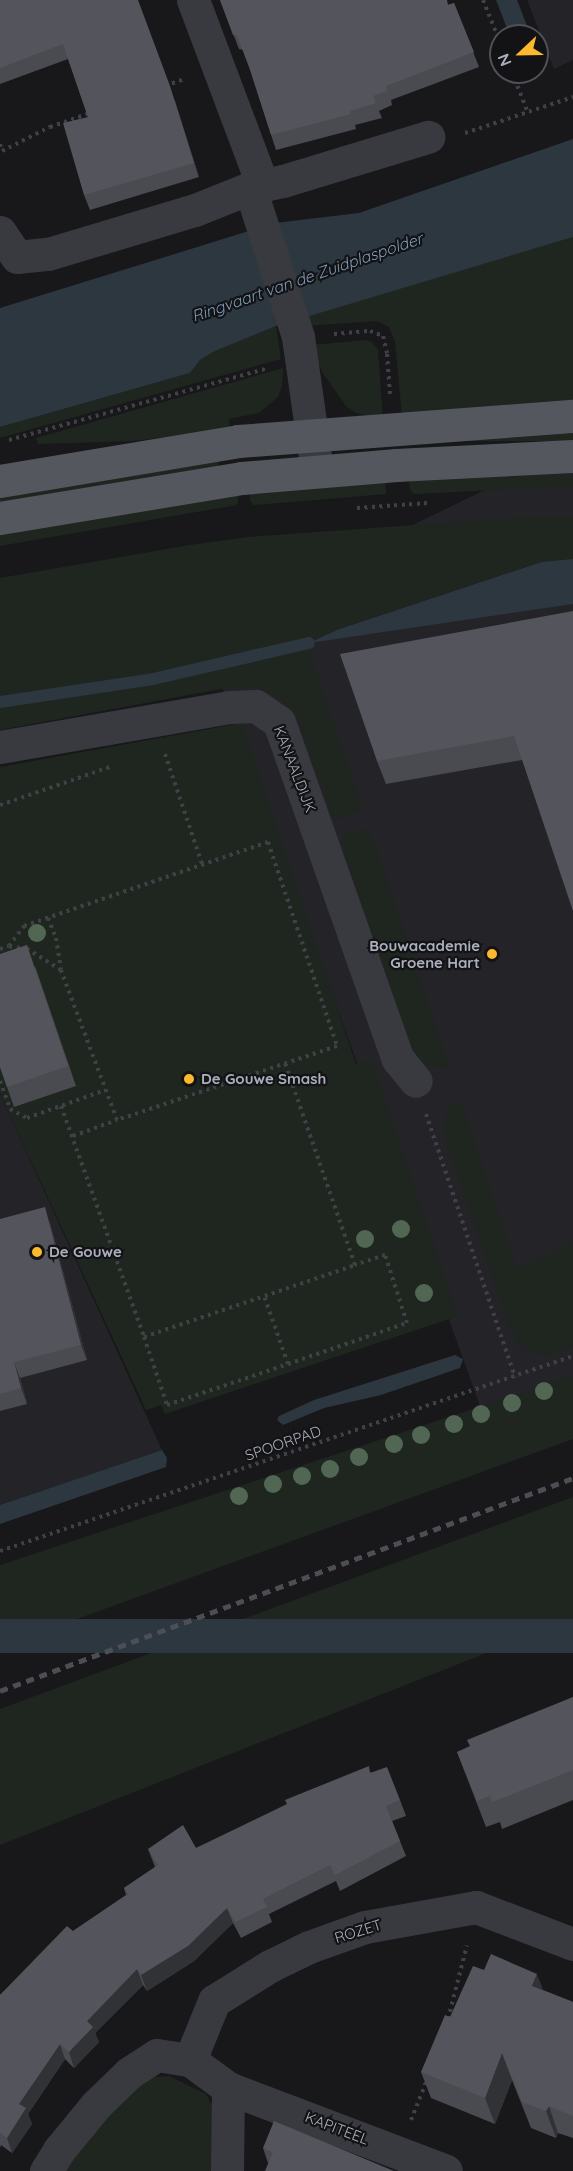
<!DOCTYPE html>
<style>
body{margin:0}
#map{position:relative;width:573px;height:2171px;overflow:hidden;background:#18181b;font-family:Quicksand,sans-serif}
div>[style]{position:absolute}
.built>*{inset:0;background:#242428}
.green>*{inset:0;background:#1e261f;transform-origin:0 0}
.water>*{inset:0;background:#2d3740;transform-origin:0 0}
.stream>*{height:12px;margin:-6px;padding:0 6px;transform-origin:6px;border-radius:6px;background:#2d3740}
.path>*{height:4px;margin-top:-2px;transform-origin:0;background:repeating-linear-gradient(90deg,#3f4147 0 3px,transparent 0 7.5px)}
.minor>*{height:33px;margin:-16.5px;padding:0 16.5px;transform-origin:16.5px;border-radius:16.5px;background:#393a40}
.major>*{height:33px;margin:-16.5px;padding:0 16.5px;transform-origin:16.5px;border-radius:16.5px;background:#55575f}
.rail>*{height:4.5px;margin-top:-2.25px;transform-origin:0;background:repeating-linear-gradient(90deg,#4c4e55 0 8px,transparent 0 14px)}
.trees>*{width:18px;height:18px;margin:-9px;border-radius:50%;background:#516754}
.wall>*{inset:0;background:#494b50}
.shaded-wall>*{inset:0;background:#313236}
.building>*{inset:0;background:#54555c}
.dots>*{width:16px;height:16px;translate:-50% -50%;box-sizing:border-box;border:3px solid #131316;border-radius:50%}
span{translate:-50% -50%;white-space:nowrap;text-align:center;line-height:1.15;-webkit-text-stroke:4.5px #131316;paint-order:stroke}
.street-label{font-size:15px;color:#aaafbb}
.poi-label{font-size:15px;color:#aaafbb;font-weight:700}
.right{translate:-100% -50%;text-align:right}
.left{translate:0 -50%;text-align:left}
.water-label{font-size:16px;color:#7f9db8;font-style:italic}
.north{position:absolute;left:489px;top:24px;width:60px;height:60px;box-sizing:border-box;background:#131316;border:2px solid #4f5158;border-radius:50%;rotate:248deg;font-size:16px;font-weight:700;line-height:24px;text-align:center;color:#aaafbb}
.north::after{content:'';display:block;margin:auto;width:21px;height:27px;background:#fdb92e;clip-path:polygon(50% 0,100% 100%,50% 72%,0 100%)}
</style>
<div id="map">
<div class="built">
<div style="clip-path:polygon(527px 0,573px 0,573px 60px,554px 69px)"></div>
<div style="clip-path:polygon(573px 447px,573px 1412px,493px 1442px,201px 628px)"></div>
<div style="clip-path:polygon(0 1094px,162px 1450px,0 1505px)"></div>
</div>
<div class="green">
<div style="clip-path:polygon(573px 237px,573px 403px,402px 416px,395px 342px,389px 327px,377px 321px,307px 326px,304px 317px)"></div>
<div style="clip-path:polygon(276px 326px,281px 359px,0 438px,0 427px,190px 373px,200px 360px,215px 351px)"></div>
<div style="clip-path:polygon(366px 340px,372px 342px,378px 350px,383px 418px,356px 413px,346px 406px,322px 372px,311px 345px)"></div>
<div style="clip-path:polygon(283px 368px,282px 386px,278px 397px,259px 413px,229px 419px,230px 430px,132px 441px,38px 444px,36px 438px)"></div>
<div style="left:573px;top:428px;width:13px;height:167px;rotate:90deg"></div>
<div style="clip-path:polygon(218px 456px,219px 470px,0 505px,0 493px)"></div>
<div style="clip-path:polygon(538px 472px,573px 474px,573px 486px,414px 494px,410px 490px,409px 480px)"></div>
<div style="clip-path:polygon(385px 479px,386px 494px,253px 505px,250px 500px,250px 491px)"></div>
<div style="clip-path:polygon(239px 492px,237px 505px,0 546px,0 529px)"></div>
<div style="clip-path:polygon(527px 517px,573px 517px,573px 559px,542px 562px,337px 630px,311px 642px,323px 643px,307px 645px,363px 810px,334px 820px,296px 716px,281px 699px,257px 688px,226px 688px,0 730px,0 578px,190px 545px,248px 537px)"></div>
<div style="clip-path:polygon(242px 723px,356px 1064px,371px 1059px,458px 1316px,165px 1414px,161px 1405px,146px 1410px,0 1094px,0 767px)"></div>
<div style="clip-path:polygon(363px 828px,373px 839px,450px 1068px,432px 1067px,423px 1063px,414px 1055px,408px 1041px,341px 841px,349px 833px)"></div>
<div style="clip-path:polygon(461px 1101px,518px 1269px,573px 1242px,573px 1348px,546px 1356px,529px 1351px,517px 1342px,508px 1323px,445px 1140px,446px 1115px,454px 1103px)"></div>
<div style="clip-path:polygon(573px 1376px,573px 1439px,0 1647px,0 1565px)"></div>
<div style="clip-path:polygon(573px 1497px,573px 1619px,0 1845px,0 1709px)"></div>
<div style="clip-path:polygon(169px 2076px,206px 2094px,217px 2116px,214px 2171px,64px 2171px,107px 2107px,146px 2077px)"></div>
</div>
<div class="water">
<div style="clip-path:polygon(496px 0,517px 0,531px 36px,510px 36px)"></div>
<div style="clip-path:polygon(573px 139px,573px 237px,276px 326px,215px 351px,200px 360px,190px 373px,0 427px,0 308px,275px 223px,359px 213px)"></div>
<div style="clip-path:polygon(573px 559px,573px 604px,309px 643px,337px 630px,542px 562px)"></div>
<div style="clip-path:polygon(455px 1355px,463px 1359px,460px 1368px,381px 1395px,324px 1408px,283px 1425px,277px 1420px,279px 1416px,314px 1400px)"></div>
<div style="clip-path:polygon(162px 1450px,167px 1458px,166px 1467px,0 1524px,0 1505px)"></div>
<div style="left:573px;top:1619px;width:34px;height:616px;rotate:90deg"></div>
</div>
<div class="stream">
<div style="left:0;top:702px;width:155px;rotate:-8.5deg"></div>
<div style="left:153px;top:679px;width:160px;rotate:-13deg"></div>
</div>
<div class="path">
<div style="left:483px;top:0;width:48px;rotate:68.2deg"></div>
<div style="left:512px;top:72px;width:44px;rotate:68.7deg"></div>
<div style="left:165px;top:86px;width:20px;rotate:-20deg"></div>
<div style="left:465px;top:133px;width:114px;rotate:-18.4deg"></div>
<div style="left:0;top:144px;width:7px;rotate:74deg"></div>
<div style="left:2px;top:151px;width:54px;rotate:-26.6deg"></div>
<div style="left:50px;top:127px;width:42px;rotate:-19.3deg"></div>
<div style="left:334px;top:334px;width:36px;rotate:-5deg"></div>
<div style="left:370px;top:331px;width:14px;rotate:21deg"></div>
<div style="left:383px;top:336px;width:18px;rotate:77deg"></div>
<div style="left:387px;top:354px;width:40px;rotate:85.7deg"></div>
<div style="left:9px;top:440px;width:266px;rotate:-15.5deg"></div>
<div style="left:357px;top:508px;width:71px;rotate:-4deg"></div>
<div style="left:165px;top:754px;width:116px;rotate:71.4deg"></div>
<div style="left:0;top:805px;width:116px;rotate:-19.1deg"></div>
<div style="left:48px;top:918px;width:22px;rotate:68deg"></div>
<div style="left:56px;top:938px;width:32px;rotate:81deg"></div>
<div style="left:0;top:949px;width:9px;rotate:-18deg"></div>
<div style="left:9px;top:946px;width:25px;rotate:-53deg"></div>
<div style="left:24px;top:926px;width:258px;rotate:-19deg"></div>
<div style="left:268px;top:842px;width:215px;rotate:71.3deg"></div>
<div style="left:337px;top:1046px;width:232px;rotate:161.4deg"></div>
<div style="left:117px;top:1120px;width:160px;rotate:-110.5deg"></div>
<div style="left:61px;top:970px;width:40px;rotate:-148deg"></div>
<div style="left:27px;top:949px;width:18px;rotate:-171deg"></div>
<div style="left:0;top:1081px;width:30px;rotate:70deg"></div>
<div style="left:10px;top:1109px;width:19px;rotate:28deg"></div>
<div style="left:27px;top:1118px;width:83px;rotate:-19.7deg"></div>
<div style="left:61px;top:1106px;width:245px;rotate:70.2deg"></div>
<div style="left:144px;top:1337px;width:223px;rotate:-18.8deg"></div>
<div style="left:355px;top:1265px;width:214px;rotate:-109.1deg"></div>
<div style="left:426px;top:1114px;width:278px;rotate:71.3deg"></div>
<div style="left:73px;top:1136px;width:47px;rotate:-20deg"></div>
<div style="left:144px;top:1337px;width:72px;rotate:71.3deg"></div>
<div style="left:167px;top:1405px;width:128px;rotate:-18.7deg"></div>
<div style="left:288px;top:1364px;width:72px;rotate:-109.4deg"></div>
<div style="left:288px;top:1364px;width:126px;rotate:-19deg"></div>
<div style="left:407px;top:1323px;width:71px;rotate:-107.9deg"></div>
<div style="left:385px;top:1255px;width:32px;rotate:162deg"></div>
<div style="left:0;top:1551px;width:605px;rotate:-18.79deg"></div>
<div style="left:448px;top:2019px;width:76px;rotate:-75.6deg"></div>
<div style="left:411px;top:2120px;width:43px;rotate:-68.2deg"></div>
</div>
<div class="minor">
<div style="left:193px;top:0;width:199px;rotate:69.4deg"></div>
<div style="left:250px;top:188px;width:157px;rotate:72.1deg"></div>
<div style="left:298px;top:337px;width:135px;rotate:81.9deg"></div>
<div style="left:0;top:232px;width:30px;rotate:56deg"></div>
<div style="left:17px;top:257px;width:31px;rotate:-6deg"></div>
<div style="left:48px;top:254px;width:153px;rotate:-16.7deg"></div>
<div style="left:195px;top:210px;width:59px;rotate:-21.8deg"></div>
<div style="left:250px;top:188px;width:34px;rotate:-12deg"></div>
<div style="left:283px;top:181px;width:152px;rotate:-16.9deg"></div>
<div style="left:0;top:747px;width:233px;rotate:-9.9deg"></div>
<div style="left:230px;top:707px;width:26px;rotate:-2deg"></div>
<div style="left:256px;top:706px;width:28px;rotate:35deg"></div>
<div style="left:279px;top:722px;width:357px;rotate:70.6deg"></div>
<div style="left:398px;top:1059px;width:28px;rotate:51deg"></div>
<div style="left:190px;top:2060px;width:64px;rotate:-67.9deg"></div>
<div style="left:214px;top:2001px;width:66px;rotate:-32deg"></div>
<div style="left:270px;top:1966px;width:43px;rotate:-26deg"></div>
<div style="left:309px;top:1947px;width:59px;rotate:-19.7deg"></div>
<div style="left:365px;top:1927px;width:113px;rotate:-10.2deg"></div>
<div style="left:476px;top:1907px;width:104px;rotate:20.9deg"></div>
<div style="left:46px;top:2171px;width:25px;rotate:-58deg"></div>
<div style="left:59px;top:2150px;width:58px;rotate:-50.6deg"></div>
<div style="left:96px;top:2105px;width:46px;rotate:-44.1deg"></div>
<div style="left:129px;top:2073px;width:33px;rotate:-33deg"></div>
<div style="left:157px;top:2055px;width:33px;rotate:9deg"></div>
<div style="left:190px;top:2060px;width:47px;rotate:36.4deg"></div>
<div style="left:228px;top:2088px;width:233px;rotate:20.8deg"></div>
<div style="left:227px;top:2171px;width:83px;rotate:-89.3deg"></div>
</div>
<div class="major">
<div style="left:0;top:481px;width:241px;rotate:-9.5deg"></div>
<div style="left:238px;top:441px;width:336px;rotate:-4.3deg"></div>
<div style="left:0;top:518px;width:245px;rotate:-9.4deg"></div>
<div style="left:242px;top:478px;width:155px;rotate:-4.8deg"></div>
<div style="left:396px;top:465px;width:177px;rotate:-2.9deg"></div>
</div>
<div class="rail">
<div style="left:0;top:1691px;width:611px;rotate:-20.39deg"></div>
</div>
<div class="trees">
<div style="left:37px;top:933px"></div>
<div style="left:401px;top:1229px"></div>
<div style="left:365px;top:1239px"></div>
<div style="left:424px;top:1293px"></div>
<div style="left:544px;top:1391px"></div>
<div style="left:512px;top:1403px"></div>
<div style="left:481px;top:1414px"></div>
<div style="left:454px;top:1424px"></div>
<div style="left:421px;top:1435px"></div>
<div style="left:394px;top:1444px"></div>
<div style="left:359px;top:1457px"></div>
<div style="left:330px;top:1469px"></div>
<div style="left:302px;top:1476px"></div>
<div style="left:273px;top:1484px"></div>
<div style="left:239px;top:1496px"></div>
</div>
<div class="wall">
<div style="clip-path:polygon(0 0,175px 101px,199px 177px,90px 210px,84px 195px,88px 117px,68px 59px,0 84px)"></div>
<div style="clip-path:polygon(220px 0,448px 5px,454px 3px,479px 67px,391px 100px,392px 105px,379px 111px,382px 118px,355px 125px,356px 129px,276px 150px,251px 73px,243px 50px,239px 49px)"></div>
<div style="clip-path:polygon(573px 611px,522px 760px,386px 784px,377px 761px)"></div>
<div style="clip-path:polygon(35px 966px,76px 1086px,14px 1107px,0 1067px)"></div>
<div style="clip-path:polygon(0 1219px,50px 1223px,87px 1360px,20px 1378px,27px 1404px,0 1411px)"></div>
<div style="clip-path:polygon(573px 1697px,573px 1800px,502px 1829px,500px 1822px,486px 1827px,457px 1752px,470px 1747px)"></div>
<div style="clip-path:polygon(371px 1772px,400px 1800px,406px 1816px,392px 1821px,406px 1856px,340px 1891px,336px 1881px,269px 1914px,272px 1922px,241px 1938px,233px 1923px,194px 1961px,147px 1991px,143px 1985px,95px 2033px,99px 2042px,74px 2068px,65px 2059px,28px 2114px,32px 2124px,12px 2153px,1px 2145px,0 2148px,0 1995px,73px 1931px,126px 1895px,124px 1888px,155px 1867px,148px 1849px,196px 1848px)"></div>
<div style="clip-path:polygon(484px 1970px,543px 1990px,573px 2002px,573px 2138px,558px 2133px,556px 2138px,531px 2128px,512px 2080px,495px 2124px,431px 2098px,421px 2072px,450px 2017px)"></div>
<div style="clip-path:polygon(263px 2148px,394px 2171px,268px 2163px)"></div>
</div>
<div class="shaded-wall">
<div style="clip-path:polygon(170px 86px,175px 101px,199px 177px,194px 163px)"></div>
<div style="clip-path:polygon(45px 1207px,50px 1223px,87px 1360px,81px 1345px)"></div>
<div style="clip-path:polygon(14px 1362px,20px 1378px,27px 1404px,21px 1388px)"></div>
<div style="clip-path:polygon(227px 1908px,233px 1923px,194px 1961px,147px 1991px,141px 1975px)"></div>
<div style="clip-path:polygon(137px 1969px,143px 1985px,95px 2033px,99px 2042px,74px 2068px,69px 2052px,87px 2021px)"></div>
<div style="clip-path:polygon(537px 1974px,547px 2000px,532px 1986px)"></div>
<div style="clip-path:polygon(60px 2044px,65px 2059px,28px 2114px,32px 2124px,12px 2153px,7px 2138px,19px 2104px)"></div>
<div style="clip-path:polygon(502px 2053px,512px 2080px,495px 2124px,485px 2098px)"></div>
<div style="clip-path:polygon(549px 2106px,558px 2133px,556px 2138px,546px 2111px)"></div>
</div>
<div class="building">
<div style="clip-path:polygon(0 0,138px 0,170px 86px,194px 163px,84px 195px,63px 123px,88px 117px,63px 44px,0 68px)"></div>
<div style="clip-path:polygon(220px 0,447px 0,448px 5px,454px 3px,474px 52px,386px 86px,387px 91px,373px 96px,376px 103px,350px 111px,351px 114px,271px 135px,250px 69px,237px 36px,233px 35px)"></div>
<div style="clip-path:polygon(573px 611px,573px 911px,514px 736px,377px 761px,340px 654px)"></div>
<div style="clip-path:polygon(27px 945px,68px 1066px,7px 1087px,0 1067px,0 954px)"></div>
<div style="clip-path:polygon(45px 1207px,81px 1345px,14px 1362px,21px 1388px,0 1394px,0 1219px)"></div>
<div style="clip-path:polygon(573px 1697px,573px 1770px,492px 1802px,490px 1796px,477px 1801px,457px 1752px,470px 1746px,467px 1740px)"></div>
<div style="clip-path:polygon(369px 1766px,370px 1773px,387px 1767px,400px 1800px,386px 1806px,400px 1841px,335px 1875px,330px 1865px,263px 1899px,267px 1907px,235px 1922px,227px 1908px,188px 1946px,141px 1975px,137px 1969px,87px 2021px,93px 2027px,69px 2052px,60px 2044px,19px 2104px,26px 2108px,7px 2138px,0 2133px,0 1995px,67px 1926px,73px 1931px,128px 1894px,124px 1888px,158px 1865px,148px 1849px,183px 1825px,196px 1848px,287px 1804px,285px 1800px)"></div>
<div style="clip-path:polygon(491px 1954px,537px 1974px,532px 1986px,573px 2002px,573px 2116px,549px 2106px,546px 2111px,522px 2102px,502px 2053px,485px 2098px,421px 2072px,445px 2015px,450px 2017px,473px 1966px,484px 1970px)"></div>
<div style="clip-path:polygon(274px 2121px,394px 2171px,265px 2171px,273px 2152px,263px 2148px)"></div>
</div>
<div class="dots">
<div style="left:492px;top:954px;background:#fdb92e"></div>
<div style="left:189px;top:1079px;background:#fdb92e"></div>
<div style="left:37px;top:1252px;background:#fdb92e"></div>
</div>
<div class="street-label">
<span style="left:295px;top:769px;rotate:69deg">KANAALDIJK</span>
<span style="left:283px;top:1443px;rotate:-19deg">SPOORPAD</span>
<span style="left:358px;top:1931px;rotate:-17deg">ROZET</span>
<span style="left:337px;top:2128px;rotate:21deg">KAPITEEL</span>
</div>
<div class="poi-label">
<span class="right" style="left:480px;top:954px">Bouwacademie<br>Groene Hart</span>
<span class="left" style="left:201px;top:1079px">De Gouwe Smash</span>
<span class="left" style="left:49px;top:1252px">De Gouwe</span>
</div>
<div class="water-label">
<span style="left:307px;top:277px;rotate:-19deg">Ringvaart van de Zuidplaspolder</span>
</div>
<div class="north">N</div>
</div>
